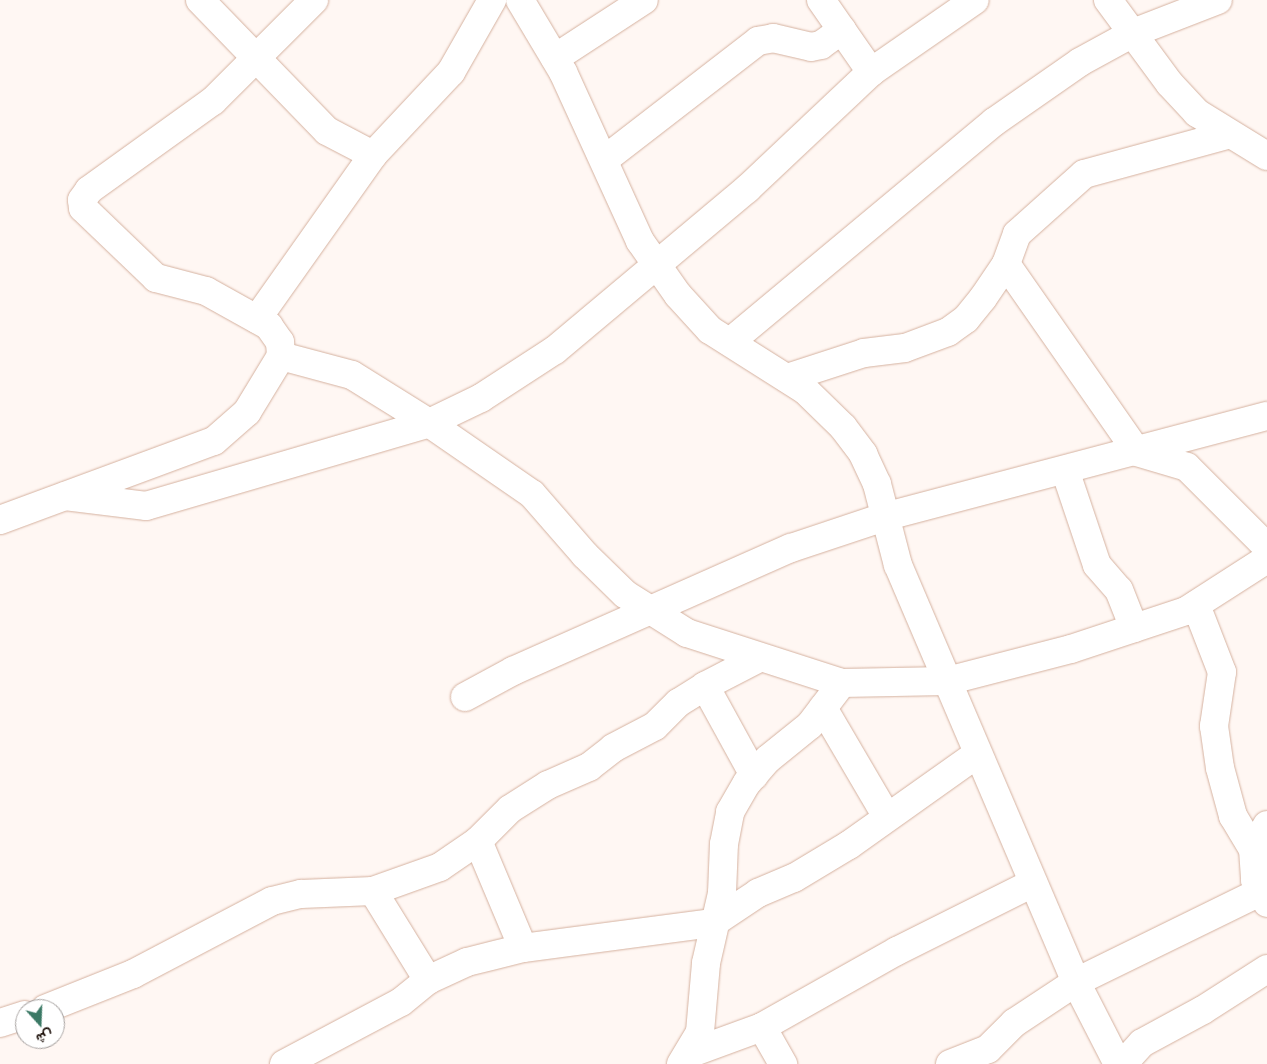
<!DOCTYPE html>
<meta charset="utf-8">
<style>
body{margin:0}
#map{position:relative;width:1267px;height:1064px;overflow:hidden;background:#fff7f3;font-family:"Roboto Condensed",Vazirmatn,sans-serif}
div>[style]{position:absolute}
.roads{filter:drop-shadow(0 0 1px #d5b19f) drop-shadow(0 0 1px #d5b19f)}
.minor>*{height:28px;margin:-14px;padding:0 14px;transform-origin:14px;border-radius:14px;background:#fff}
span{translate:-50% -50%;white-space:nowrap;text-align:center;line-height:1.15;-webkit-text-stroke:4px #fff;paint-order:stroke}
.north{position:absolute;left:15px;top:999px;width:50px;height:50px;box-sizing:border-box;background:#fff;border:1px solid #a39e9c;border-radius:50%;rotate:160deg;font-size:14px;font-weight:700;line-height:20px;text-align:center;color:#1a0d07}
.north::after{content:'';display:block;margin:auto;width:18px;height:22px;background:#3b7965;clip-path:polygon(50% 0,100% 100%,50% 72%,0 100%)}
</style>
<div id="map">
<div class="roads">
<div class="minor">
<div style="left:200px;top:0;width:182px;rotate:45.9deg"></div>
<div style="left:327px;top:131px;width:52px;rotate:27.6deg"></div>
<div style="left:520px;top:0;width:84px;rotate:59.2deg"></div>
<div style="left:563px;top:72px;width:186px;rotate:65.5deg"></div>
<div style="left:640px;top:241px;width:66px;rotate:54.9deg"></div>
<div style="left:678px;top:295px;width:47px;rotate:47.6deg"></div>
<div style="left:710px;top:330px;width:112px;rotate:32.3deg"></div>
<div style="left:805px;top:390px;width:53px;rotate:44.2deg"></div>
<div style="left:843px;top:427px;width:34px;rotate:53deg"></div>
<div style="left:863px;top:454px;width:33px;rotate:65deg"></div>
<div style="left:877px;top:484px;width:84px;rotate:75.5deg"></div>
<div style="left:898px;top:565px;width:453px;rotate:66.9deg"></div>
<div style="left:1076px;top:982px;width:92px;rotate:62.9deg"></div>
<div style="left:821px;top:0;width:88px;rotate:55.2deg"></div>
<div style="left:1108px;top:0;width:104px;rotate:53.6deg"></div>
<div style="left:1170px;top:84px;width:40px;rotate:47deg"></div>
<div style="left:1197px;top:113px;width:82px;rotate:31.6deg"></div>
<div style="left:555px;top:58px;width:106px;rotate:-33.1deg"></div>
<div style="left:604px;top:160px;width:195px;rotate:-37.7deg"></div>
<div style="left:758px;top:41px;width:15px;rotate:-11deg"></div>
<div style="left:773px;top:38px;width:39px;rotate:13deg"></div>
<div style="left:811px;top:47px;width:10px;rotate:-11deg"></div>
<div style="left:821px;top:45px;width:26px;rotate:-36deg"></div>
<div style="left:1006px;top:264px;width:229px;rotate:55.1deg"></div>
<div style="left:1137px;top:452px;width:52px;rotate:16.7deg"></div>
<div style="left:1187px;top:467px;width:113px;rotate:45deg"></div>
<div style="left:257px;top:319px;width:201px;rotate:-54.7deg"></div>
<div style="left:373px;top:155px;width:114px;rotate:-46.8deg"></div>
<div style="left:451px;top:72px;width:83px;rotate:-60.3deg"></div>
<div style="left:730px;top:342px;width:344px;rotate:-39.8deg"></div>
<div style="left:994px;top:122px;width:105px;rotate:-34.9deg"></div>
<div style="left:1080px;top:62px;width:60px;rotate:-28.7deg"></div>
<div style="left:1133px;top:33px;width:91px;rotate:-21.2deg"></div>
<div style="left:281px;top:356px;width:73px;rotate:15deg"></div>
<div style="left:352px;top:375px;width:91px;rotate:31.9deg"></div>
<div style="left:429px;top:423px;width:125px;rotate:34.6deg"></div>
<div style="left:532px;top:494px;width:81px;rotate:49deg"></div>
<div style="left:585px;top:555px;width:56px;rotate:44.3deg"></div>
<div style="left:625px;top:594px;width:73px;rotate:32.2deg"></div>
<div style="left:687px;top:633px;width:163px;rotate:17.9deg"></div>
<div style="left:842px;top:683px;width:105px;rotate:-1.1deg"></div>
<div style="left:947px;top:681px;width:128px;rotate:-14.5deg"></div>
<div style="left:1071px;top:649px;width:121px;rotate:-18.3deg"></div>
<div style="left:1186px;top:611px;width:96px;rotate:-32.7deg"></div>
<div style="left:787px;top:378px;width:81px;rotate:-18deg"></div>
<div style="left:864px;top:353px;width:41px;rotate:-7deg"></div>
<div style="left:905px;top:348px;width:46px;rotate:-20.4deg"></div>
<div style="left:948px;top:332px;width:22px;rotate:-36deg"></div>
<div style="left:966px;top:319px;width:27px;rotate:-51deg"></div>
<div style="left:983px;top:298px;width:41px;rotate:-55.9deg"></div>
<div style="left:1006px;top:264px;width:32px;rotate:-70deg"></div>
<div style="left:1017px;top:234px;width:90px;rotate:-41.8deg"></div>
<div style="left:1084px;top:174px;width:151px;rotate:-15.3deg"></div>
<div style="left:1065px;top:470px;width:100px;rotate:71.4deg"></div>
<div style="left:1097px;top:565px;width:33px;rotate:49deg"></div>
<div style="left:1119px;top:590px;width:41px;rotate:68.5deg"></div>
<div style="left:65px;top:496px;width:82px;rotate:7deg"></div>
<div style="left:146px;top:506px;width:295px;rotate:-16.3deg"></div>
<div style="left:429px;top:423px;width:58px;rotate:-25.7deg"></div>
<div style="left:481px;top:398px;width:88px;rotate:-33deg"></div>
<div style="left:555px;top:350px;width:251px;rotate:-40deg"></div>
<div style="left:747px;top:189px;width:170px;rotate:-43.3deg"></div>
<div style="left:871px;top:72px;width:126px;rotate:-34.7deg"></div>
<div style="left:0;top:520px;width:228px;rotate:-20.3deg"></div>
<div style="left:214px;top:441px;width:44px;rotate:-41.3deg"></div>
<div style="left:247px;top:412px;width:66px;rotate:-58.7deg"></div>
<div style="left:281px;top:356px;width:14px;rotate:-94deg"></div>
<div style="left:280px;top:342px;width:19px;rotate:-125deg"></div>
<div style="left:269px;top:326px;width:72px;rotate:-150.9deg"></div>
<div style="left:206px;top:291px;width:52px;rotate:-165.4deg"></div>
<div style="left:156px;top:278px;width:101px;rotate:-136.2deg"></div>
<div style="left:83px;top:208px;width:8px;rotate:-97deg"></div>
<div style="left:82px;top:200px;width:12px;rotate:-55deg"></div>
<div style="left:89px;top:190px;width:153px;rotate:-35.7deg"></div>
<div style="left:213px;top:101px;width:143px;rotate:-45deg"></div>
<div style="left:1196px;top:605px;width:72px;rotate:68.8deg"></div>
<div style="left:1222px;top:672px;width:55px;rotate:98.4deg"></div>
<div style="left:1214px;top:726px;width:42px;rotate:81.9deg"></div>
<div style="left:1220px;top:768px;width:50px;rotate:74.8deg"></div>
<div style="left:1233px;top:816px;width:39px;rotate:59deg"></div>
<div style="left:705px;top:686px;width:102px;rotate:61.2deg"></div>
<div style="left:465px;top:697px;width:55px;rotate:-28.4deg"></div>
<div style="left:513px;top:671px;width:304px;rotate:-23.9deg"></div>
<div style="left:791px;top:548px;width:98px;rotate:-18.4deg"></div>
<div style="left:884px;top:517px;width:396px;rotate:-14.8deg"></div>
<div style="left:823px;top:708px;width:126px;rotate:59.6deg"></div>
<div style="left:1267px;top:825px;width:28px;rotate:120deg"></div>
<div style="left:1253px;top:849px;width:31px;rotate:86deg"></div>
<div style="left:1255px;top:880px;width:26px;rotate:62deg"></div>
<div style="left:478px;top:841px;width:116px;rotate:67.2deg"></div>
<div style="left:373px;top:891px;width:105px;rotate:58.3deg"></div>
<div style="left:45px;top:1009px;width:95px;rotate:-21.7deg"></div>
<div style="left:133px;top:974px;width:157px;rotate:-27.7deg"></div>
<div style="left:272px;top:901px;width:30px;rotate:-14deg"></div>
<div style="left:301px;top:894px;width:72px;rotate:-2.4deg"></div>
<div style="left:373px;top:891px;width:71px;rotate:-19.7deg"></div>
<div style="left:440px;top:867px;width:46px;rotate:-34.4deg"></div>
<div style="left:478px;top:841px;width:45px;rotate:-45deg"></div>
<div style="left:510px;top:809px;width:45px;rotate:-32.3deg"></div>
<div style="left:548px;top:785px;width:45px;rotate:-23.7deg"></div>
<div style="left:589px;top:767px;width:31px;rotate:-38deg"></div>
<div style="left:613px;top:748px;width:47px;rotate:-27.6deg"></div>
<div style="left:655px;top:726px;width:33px;rotate:-45deg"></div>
<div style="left:678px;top:703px;width:32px;rotate:-32deg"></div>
<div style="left:705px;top:686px;width:61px;rotate:-27.4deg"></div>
<div style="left:0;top:1023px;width:26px;rotate:-18deg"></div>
<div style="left:762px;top:1027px;width:43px;rotate:60.4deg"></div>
<div style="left:691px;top:1053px;width:76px;rotate:-20.1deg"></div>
<div style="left:762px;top:1027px;width:155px;rotate:-29.4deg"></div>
<div style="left:897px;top:951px;width:152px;rotate:-26.6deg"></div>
<div style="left:284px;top:1064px;width:132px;rotate:-27.9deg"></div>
<div style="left:401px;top:1002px;width:35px;rotate:-39deg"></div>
<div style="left:428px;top:980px;width:43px;rotate:-24.8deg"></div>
<div style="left:467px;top:962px;width:58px;rotate:-14deg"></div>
<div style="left:523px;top:948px;width:192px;rotate:-7.5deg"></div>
<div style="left:713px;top:923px;width:54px;rotate:-33.7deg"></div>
<div style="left:758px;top:893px;width:39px;rotate:-23deg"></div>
<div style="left:794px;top:878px;width:64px;rotate:-31deg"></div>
<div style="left:849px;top:845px;width:157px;rotate:-35.4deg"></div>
<div style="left:681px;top:1064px;width:37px;rotate:-59deg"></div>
<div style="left:700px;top:1032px;width:69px;rotate:-85deg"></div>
<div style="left:706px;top:963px;width:72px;rotate:-77.1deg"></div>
<div style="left:722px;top:893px;width:49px;rotate:-87.7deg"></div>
<div style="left:724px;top:844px;width:33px;rotate:-79deg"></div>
<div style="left:730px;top:812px;width:34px;rotate:-60deg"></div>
<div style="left:747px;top:783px;width:32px;rotate:-49deg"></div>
<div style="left:768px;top:759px;width:54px;rotate:-39deg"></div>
<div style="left:810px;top:725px;width:53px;rotate:-52.7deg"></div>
<div style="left:950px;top:1064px;width:41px;rotate:-21.5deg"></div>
<div style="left:988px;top:1049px;width:37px;rotate:-45deg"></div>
<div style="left:1014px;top:1023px;width:74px;rotate:-33.5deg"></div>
<div style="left:1076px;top:982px;width:205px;rotate:-26.1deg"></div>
<div style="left:1123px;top:1064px;width:28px;rotate:-48deg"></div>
<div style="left:1142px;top:1043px;width:69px;rotate:-28.4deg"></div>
<div style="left:1203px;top:1010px;width:76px;rotate:-32.6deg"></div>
</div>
</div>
<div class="north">ش</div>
</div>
